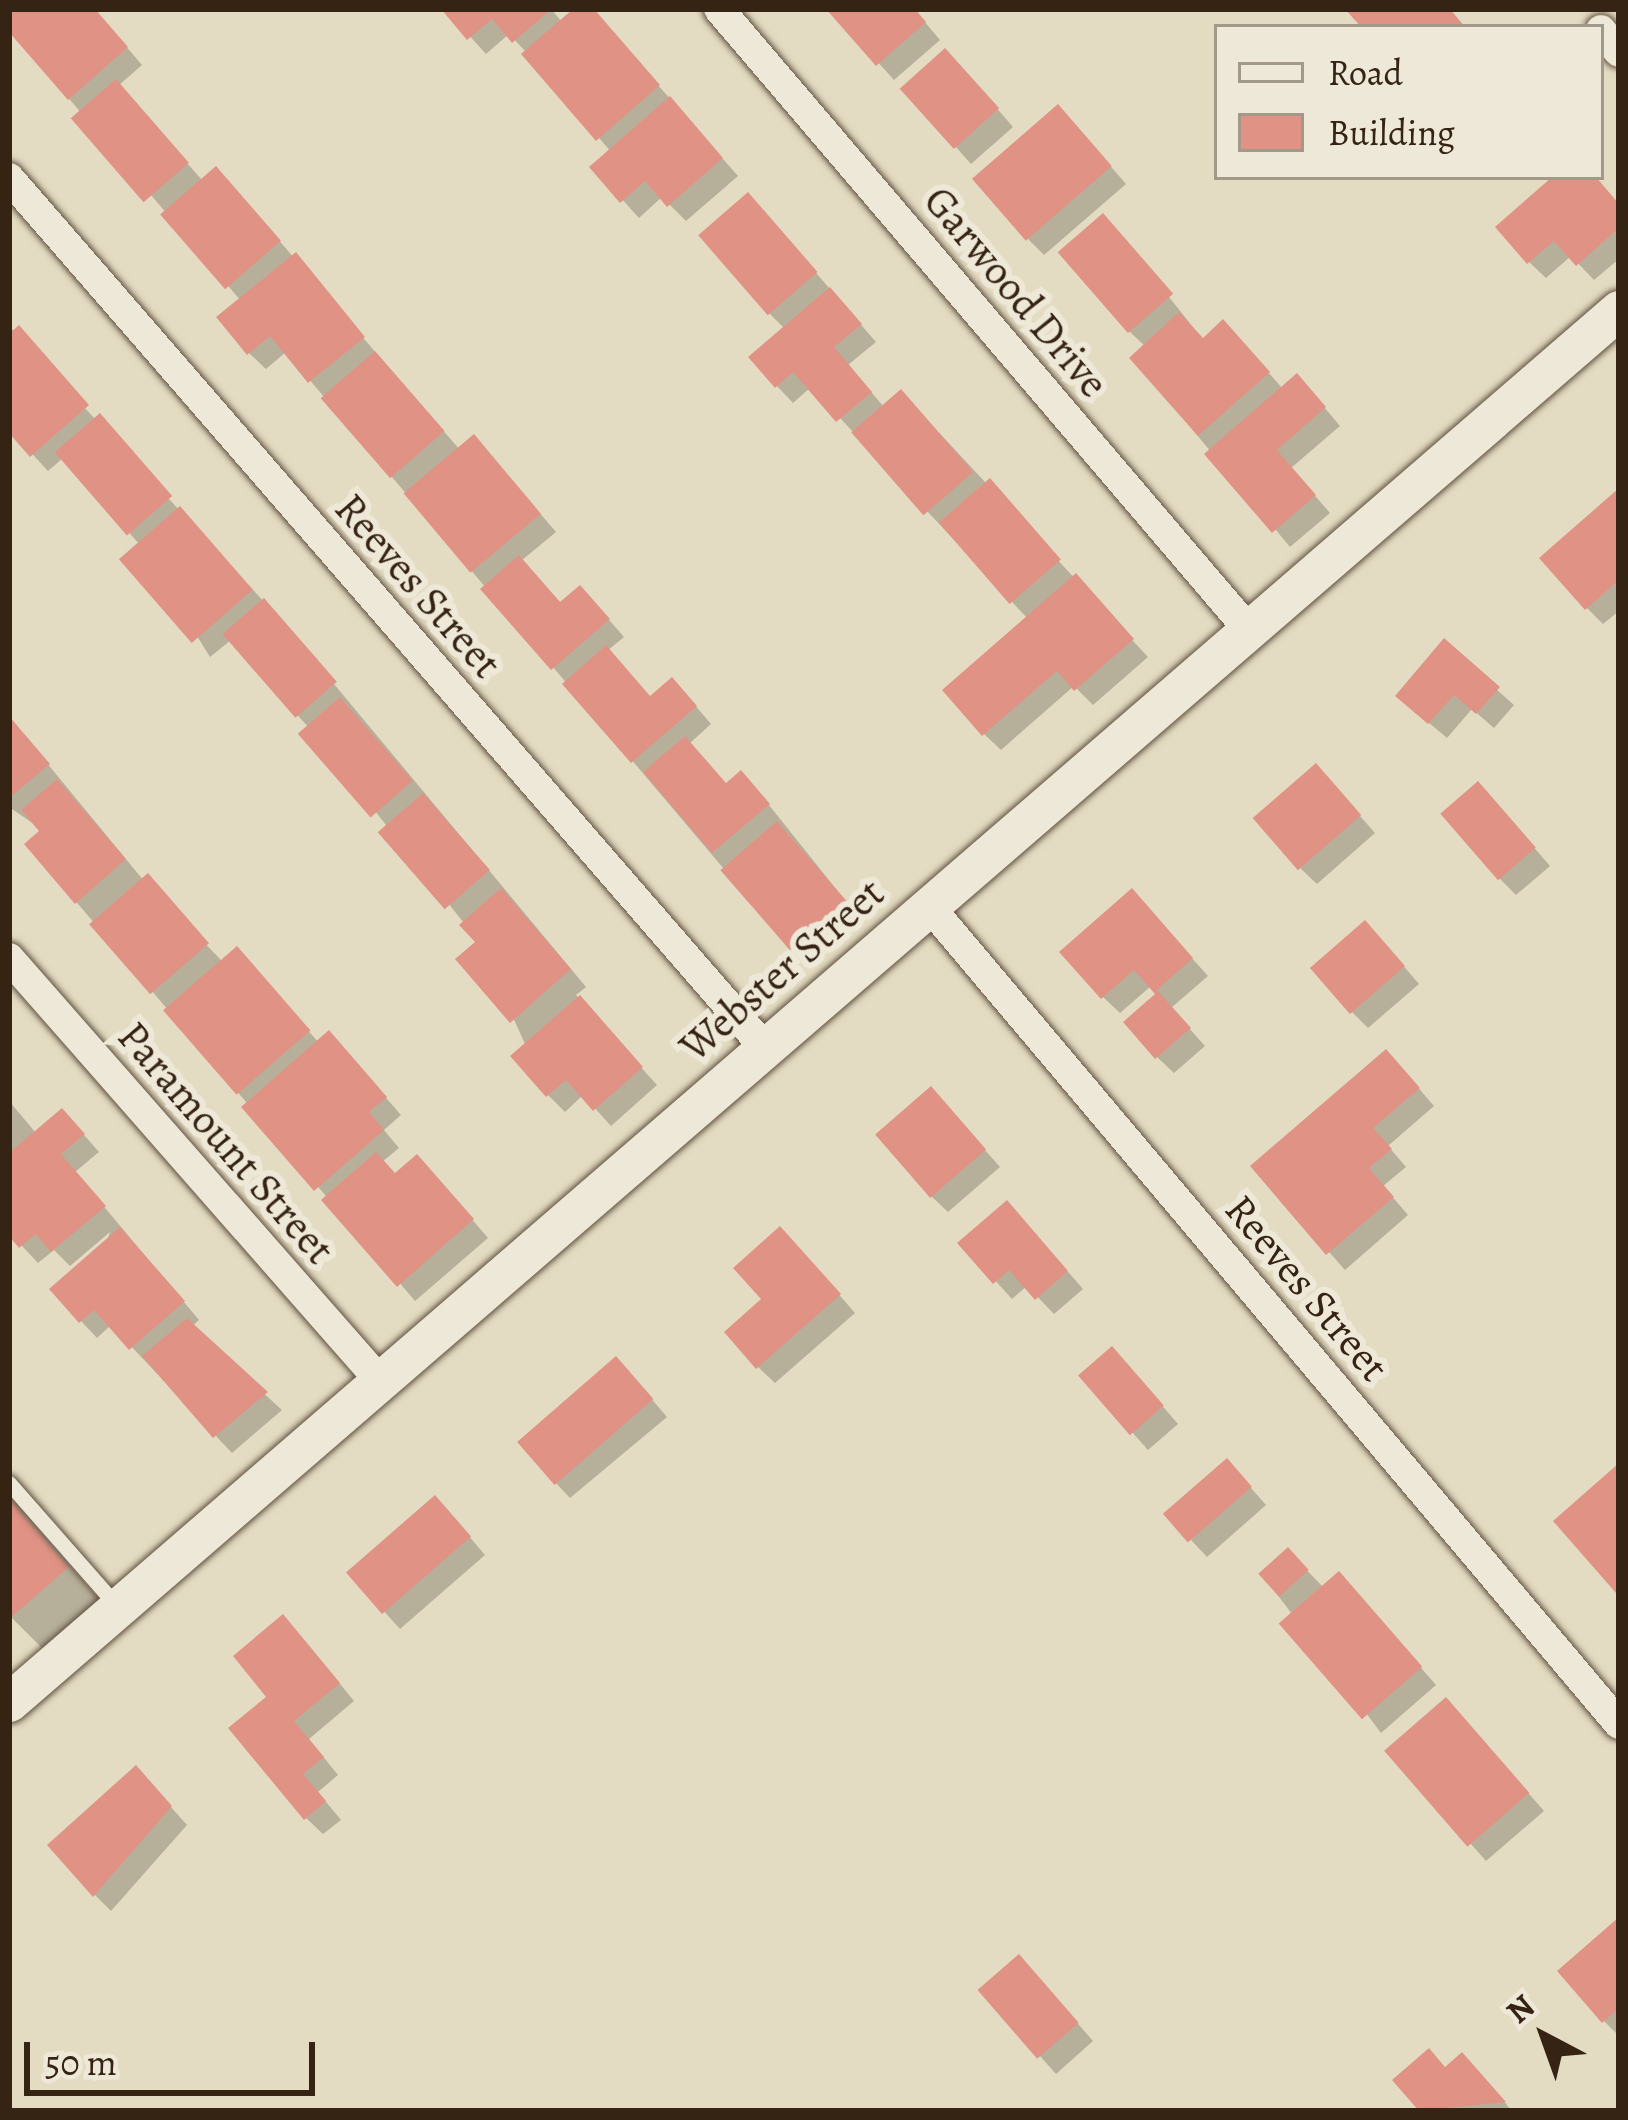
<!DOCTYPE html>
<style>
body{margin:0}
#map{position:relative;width:1628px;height:2120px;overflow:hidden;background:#e4dcc2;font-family:Alegreya,serif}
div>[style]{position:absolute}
.shadow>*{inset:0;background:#0003}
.building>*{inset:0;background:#e09385;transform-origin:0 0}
.roads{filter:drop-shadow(0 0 3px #615140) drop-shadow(0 0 3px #615140)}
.service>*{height:15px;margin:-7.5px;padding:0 7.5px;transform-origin:7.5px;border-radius:7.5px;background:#ede8d7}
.minor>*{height:30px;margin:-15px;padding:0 15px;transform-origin:15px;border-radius:15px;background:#ede8d7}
.tertiary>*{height:39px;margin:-19.5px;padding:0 19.5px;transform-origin:19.5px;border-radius:19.5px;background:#ede8d7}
span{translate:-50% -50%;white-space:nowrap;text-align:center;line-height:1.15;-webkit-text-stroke:12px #ede8d7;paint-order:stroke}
.street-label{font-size:42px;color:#352314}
.frame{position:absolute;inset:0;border:12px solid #352314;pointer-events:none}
.legend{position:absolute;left:1214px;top:24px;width:390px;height:156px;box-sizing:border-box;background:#ede8d7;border:3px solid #a39989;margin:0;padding:15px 21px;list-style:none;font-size:36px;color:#352314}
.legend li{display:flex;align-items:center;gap:24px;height:60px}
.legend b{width:60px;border:3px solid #a39989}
.north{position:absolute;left:1484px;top:1976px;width:120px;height:120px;-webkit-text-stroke:9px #ede8d7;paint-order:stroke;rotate:319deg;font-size:33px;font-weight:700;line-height:48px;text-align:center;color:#352314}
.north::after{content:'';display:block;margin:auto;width:42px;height:54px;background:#352314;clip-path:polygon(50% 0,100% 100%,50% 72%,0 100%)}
.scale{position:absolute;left:24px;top:2042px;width:291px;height:54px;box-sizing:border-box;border:6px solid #352314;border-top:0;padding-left:15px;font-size:36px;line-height:42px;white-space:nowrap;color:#352314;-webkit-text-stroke:9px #ede8d7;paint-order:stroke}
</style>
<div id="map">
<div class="shadow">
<div style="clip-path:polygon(9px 9px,99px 15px,142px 65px,118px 86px,203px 181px,232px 186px,460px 450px,490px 455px,556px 532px,521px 561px,561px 605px,596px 605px,624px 637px,607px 651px,651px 699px,688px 697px,711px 724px,689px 744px,727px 786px,757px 790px,860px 919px,807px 964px,791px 948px,286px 352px,266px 369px,249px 353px,241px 301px,9px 28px)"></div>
<div style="clip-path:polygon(445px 9px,551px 9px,562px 22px,591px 9px,738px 176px,686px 221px,662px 197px,639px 218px,593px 167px,611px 152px,527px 53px,509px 34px,486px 54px)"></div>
<div style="clip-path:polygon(830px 9px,914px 9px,940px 40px,894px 80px)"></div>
<div style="clip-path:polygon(962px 68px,1013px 127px,971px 164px,903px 88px)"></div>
<div style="clip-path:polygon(1074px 124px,1126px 184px,1044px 255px,1028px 239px)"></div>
<div style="clip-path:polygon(1557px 177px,1594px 177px,1619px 205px,1619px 259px,1594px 280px,1571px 256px,1546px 278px,1529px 262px)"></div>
<div style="clip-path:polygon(764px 213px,876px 342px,848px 365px,884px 407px,917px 409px,1148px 657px,1093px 705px,1074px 686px,1001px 750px,984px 734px,1028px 619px,811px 387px,793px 403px,777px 386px,785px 329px,770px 314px)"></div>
<div style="clip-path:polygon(1119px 234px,1204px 341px,1240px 340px,1283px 389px,1313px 394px,1340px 426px,1291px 468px,1330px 513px,1290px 547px,1133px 358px,1146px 347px,1130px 332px)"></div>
<div style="clip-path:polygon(9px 326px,280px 619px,586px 987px,576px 995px,657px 1085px,611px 1126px,583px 1095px,565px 1112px,548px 1095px,479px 942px,309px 728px,231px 640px,210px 657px,140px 545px,63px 458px,48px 471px,9px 429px)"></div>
<div style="clip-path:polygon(1619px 492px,1619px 611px,1603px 624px,1587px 608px)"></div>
<div style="clip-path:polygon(1444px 643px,1514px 705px,1494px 728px,1472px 709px,1447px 738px,1416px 712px)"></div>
<div style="clip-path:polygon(9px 717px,144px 881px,223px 962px,253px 967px,319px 1043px,345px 1051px,401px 1115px,384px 1130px,399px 1148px,382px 1162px,396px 1176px,433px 1174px,488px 1238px,415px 1301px,28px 845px,44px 831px,9px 807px)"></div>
<div style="clip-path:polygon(1332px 784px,1375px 833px,1317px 884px,1300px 868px)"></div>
<div style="clip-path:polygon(1494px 801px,1550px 866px,1516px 895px,1500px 879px)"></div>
<div style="clip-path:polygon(1148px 909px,1208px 976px,1171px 1008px,1205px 1046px,1174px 1073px,1157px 1057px,1159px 994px,1151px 986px,1120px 1013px,1103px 997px)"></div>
<div style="clip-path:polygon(1382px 941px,1419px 984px,1368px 1028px,1352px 1012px)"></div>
<div style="clip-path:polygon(1402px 1069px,1434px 1106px,1388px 1146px,1406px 1167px,1383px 1186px,1408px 1215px,1345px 1270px,1254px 1167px)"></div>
<div style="clip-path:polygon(9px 1101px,36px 1133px,78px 1128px,99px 1152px,75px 1172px,199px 1320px,191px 1327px,282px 1410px,232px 1453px,111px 1325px,97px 1338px,81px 1321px,110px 1232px,70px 1266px,54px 1250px,38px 1263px,9px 1232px)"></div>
<div style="clip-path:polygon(947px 1107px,1000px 1167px,948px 1212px,931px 1196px)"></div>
<div style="clip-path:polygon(1023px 1220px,1083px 1289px,1054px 1314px,1027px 1286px,1012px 1299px,961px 1243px)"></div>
<div style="clip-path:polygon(797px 1246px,855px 1313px,775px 1383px,758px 1367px,765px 1300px)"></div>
<div style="clip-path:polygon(1129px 1367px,1178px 1424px,1148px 1450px,1082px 1376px)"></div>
<div style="clip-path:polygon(632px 1376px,667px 1417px,570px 1498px,554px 1481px)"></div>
<div style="clip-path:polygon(1243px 1479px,1266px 1505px,1207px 1557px,1191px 1540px)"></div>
<div style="clip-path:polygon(9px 1495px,114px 1616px,58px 1664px,9px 1615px)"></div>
<div style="clip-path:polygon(451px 1515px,485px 1555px,400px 1629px,349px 1573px)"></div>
<div style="clip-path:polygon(1288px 1551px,1324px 1588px,1355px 1592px,1436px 1685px,1381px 1733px,1262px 1574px)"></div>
<div style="clip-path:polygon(300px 1635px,354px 1701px,309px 1739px,338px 1775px,318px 1792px,341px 1820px,323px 1834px,306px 1818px,270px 1697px)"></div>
<div style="clip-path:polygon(1462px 1717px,1544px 1811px,1486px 1861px,1388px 1750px)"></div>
<div style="clip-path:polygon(152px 1786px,187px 1825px,111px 1911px,95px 1895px)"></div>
<div style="clip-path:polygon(1619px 1921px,1619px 2036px,1604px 2021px)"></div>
<div style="clip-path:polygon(1035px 1974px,1093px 2041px,1056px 2074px,981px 1990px)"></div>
<div style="clip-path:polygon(1479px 2072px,1512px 2111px,1423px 2111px,1396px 2080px)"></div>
</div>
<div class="building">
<div style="clip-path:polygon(9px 9px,95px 9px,128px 47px,68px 100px,9px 32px)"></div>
<div style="clip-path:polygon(441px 9px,552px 9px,512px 43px,492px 19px,467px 40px)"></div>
<div style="clip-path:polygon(573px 9px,594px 9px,660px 85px,596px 141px,521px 54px)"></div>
<div style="clip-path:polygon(826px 9px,915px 9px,926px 22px,876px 66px)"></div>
<div style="clip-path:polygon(1345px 9px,1450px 9px,1465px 27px,1361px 27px)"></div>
<div style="left:945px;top:48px;width:81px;height:61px;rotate:48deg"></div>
<div style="left:116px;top:79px;width:111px;height:60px;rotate:49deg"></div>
<div style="clip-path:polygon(670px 96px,723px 158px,667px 207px,645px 181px,620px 203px,589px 167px)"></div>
<div style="left:1058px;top:104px;width:82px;height:114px;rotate:49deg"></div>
<div style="left:216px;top:166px;width:99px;height:74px;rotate:49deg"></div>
<div style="clip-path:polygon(1552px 177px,1596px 177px,1619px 204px,1619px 228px,1576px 266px,1554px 241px,1527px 264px,1495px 227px)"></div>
<div style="left:748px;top:192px;width:106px;height:66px;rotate:49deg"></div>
<div style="left:1103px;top:213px;width:107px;height:60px;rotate:49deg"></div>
<div style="clip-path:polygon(296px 252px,365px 337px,308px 383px,270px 336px,247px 355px,216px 317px)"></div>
<div style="clip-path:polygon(830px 287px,862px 324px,834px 347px,872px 392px,836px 422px,793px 372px,775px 388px,748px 357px)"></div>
<div style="clip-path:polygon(1179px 312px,1203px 338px,1223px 319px,1270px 372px,1198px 436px,1129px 358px)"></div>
<div style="clip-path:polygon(19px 325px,89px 405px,30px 457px,9px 433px,9px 334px)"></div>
<div style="left:375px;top:351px;width:106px;height:72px;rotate:49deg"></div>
<div style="clip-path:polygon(1297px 373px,1326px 407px,1277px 450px,1316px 495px,1272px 533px,1204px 454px)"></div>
<div style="left:901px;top:389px;width:110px;height:66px;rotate:49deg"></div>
<div style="left:100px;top:413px;width:110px;height:60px;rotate:49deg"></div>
<div style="left:474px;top:434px;width:104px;height:92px;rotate:50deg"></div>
<div style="left:990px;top:478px;width:108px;height:68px;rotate:49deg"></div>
<div style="clip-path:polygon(1619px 488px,1619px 580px,1585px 610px,1539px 558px)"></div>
<div style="left:180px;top:506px;width:111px;height:81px;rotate:49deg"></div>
<div style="clip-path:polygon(519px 555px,560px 602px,580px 585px,610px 619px,551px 670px,480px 589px)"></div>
<div style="clip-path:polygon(1076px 573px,1134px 639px,1074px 691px,1057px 671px,982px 736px,942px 690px)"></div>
<div style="left:264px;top:598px;width:111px;height:55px;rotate:49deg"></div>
<div style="clip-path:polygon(1444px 638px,1500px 687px,1476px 714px,1454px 695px,1428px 724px,1395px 696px)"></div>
<div style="clip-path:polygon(606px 645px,650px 696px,672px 677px,697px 706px,631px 763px,562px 684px)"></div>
<div style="left:340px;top:697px;width:111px;height:56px;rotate:49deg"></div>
<div style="clip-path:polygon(9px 716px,50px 764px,9px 798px)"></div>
<div style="clip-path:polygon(685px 736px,726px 783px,741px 770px,770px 804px,712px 853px,643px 772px)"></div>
<div style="left:1316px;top:763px;width:69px;height:84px;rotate:49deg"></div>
<div style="clip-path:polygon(57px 779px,126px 859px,75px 904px,24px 844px,39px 831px,21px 810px)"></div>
<div style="left:1478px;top:781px;width:88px;height:50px;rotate:49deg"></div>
<div style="left:423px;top:793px;width:102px;height:60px;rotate:49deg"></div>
<div style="left:777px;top:821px;width:106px;height:75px;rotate:49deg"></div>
<div style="left:148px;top:873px;width:93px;height:78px;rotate:49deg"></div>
<div style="clip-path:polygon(501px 888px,571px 969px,510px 1023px,455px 959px,475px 942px,459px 925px)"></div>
<div style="clip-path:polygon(1132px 888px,1193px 958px,1157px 990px,1191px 1028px,1155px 1059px,1123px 1022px,1155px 994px,1134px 970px,1101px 999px,1059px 952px)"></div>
<div style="left:1365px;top:920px;width:61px;height:73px;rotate:49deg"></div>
<div style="left:237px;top:946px;width:112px;height:98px;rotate:49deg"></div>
<div style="clip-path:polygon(580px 995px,643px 1067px,593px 1111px,566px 1080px,546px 1097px,510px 1056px)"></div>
<div style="clip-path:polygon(329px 1030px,387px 1097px,369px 1112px,384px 1130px,314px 1191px,241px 1107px)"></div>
<div style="clip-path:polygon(1386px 1049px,1420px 1088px,1373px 1128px,1392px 1149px,1369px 1168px,1394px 1197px,1326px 1255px,1250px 1166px)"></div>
<div style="left:931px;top:1086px;width:84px;height:74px;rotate:49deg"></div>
<div style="clip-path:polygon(62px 1108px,85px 1134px,61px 1154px,106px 1206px,51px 1252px,36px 1234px,19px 1248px,9px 1236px,9px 1153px)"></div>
<div style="clip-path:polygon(376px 1152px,395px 1173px,417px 1154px,474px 1219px,397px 1287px,321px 1200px)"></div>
<div style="clip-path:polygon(1007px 1200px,1068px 1271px,1035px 1300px,1009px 1270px,993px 1284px,957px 1243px)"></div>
<div style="clip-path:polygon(780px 1226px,841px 1294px,756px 1369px,724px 1332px,761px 1299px,733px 1268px)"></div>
<div style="clip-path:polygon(120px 1227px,185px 1301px,129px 1350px,94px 1310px,79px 1323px,49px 1289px)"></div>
<div style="clip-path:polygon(187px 1318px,268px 1392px,213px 1438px,142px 1356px)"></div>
<div style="left:1112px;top:1346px;width:79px;height:45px;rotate:49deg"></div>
<div style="left:616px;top:1356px;width:57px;height:131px;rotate:49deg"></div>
<div style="left:1227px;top:1458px;width:38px;height:85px;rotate:49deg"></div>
<div style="clip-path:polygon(1619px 1463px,1619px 1590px,1616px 1593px,1553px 1521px)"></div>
<div style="left:435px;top:1495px;width:55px;height:118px;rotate:49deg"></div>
<div style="clip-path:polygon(9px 1498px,69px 1567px,9px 1619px)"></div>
<div style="left:1288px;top:1547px;width:31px;height:40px;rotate:48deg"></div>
<div style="left:1339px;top:1571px;width:127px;height:80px;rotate:49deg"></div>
<div style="clip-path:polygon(283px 1614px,340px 1683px,294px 1721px,324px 1757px,303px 1774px,326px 1801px,304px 1820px,228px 1728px,266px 1697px,233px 1656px)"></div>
<div style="left:1446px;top:1697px;width:127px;height:82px;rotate:49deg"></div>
<div style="clip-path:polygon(136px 1765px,172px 1806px,93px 1897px,47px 1845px)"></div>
<div style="clip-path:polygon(1619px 1917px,1619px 2008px,1602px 2023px,1557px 1971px)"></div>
<div style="left:1019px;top:1954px;width:91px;height:55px;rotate:49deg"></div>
<div style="clip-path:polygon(1429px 2048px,1445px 2067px,1462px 2052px,1506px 2102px,1419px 2111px,1392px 2080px)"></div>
</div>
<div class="roads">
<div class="service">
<div style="left:9px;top:1483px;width:165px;rotate:48.7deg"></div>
</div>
<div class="minor">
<div style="left:719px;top:9px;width:815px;rotate:49.53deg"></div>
<div style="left:1601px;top:30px;width:28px;rotate:51deg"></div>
<div style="left:9px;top:178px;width:1153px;rotate:49.01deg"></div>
<div style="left:929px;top:906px;width:1070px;rotate:49.85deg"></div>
<div style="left:9px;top:958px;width:564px;rotate:48.74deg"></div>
</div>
<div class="tertiary">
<div style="left:9px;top:1702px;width:2128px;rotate:-40.85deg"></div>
</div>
</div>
<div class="street-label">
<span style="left:1016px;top:292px;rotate:50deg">Garwood Drive</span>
<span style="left:418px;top:586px;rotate:49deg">Reeves Street</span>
<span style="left:782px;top:970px;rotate:-41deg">Webster Street</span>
<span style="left:226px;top:1143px;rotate:49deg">Paramount Street</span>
<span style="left:1307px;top:1288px;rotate:50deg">Reeves Street</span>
</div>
<div class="frame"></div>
<ul class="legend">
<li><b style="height:15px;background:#ede8d7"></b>Road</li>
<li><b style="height:33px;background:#e09385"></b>Building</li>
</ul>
<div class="north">N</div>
<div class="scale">50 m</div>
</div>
